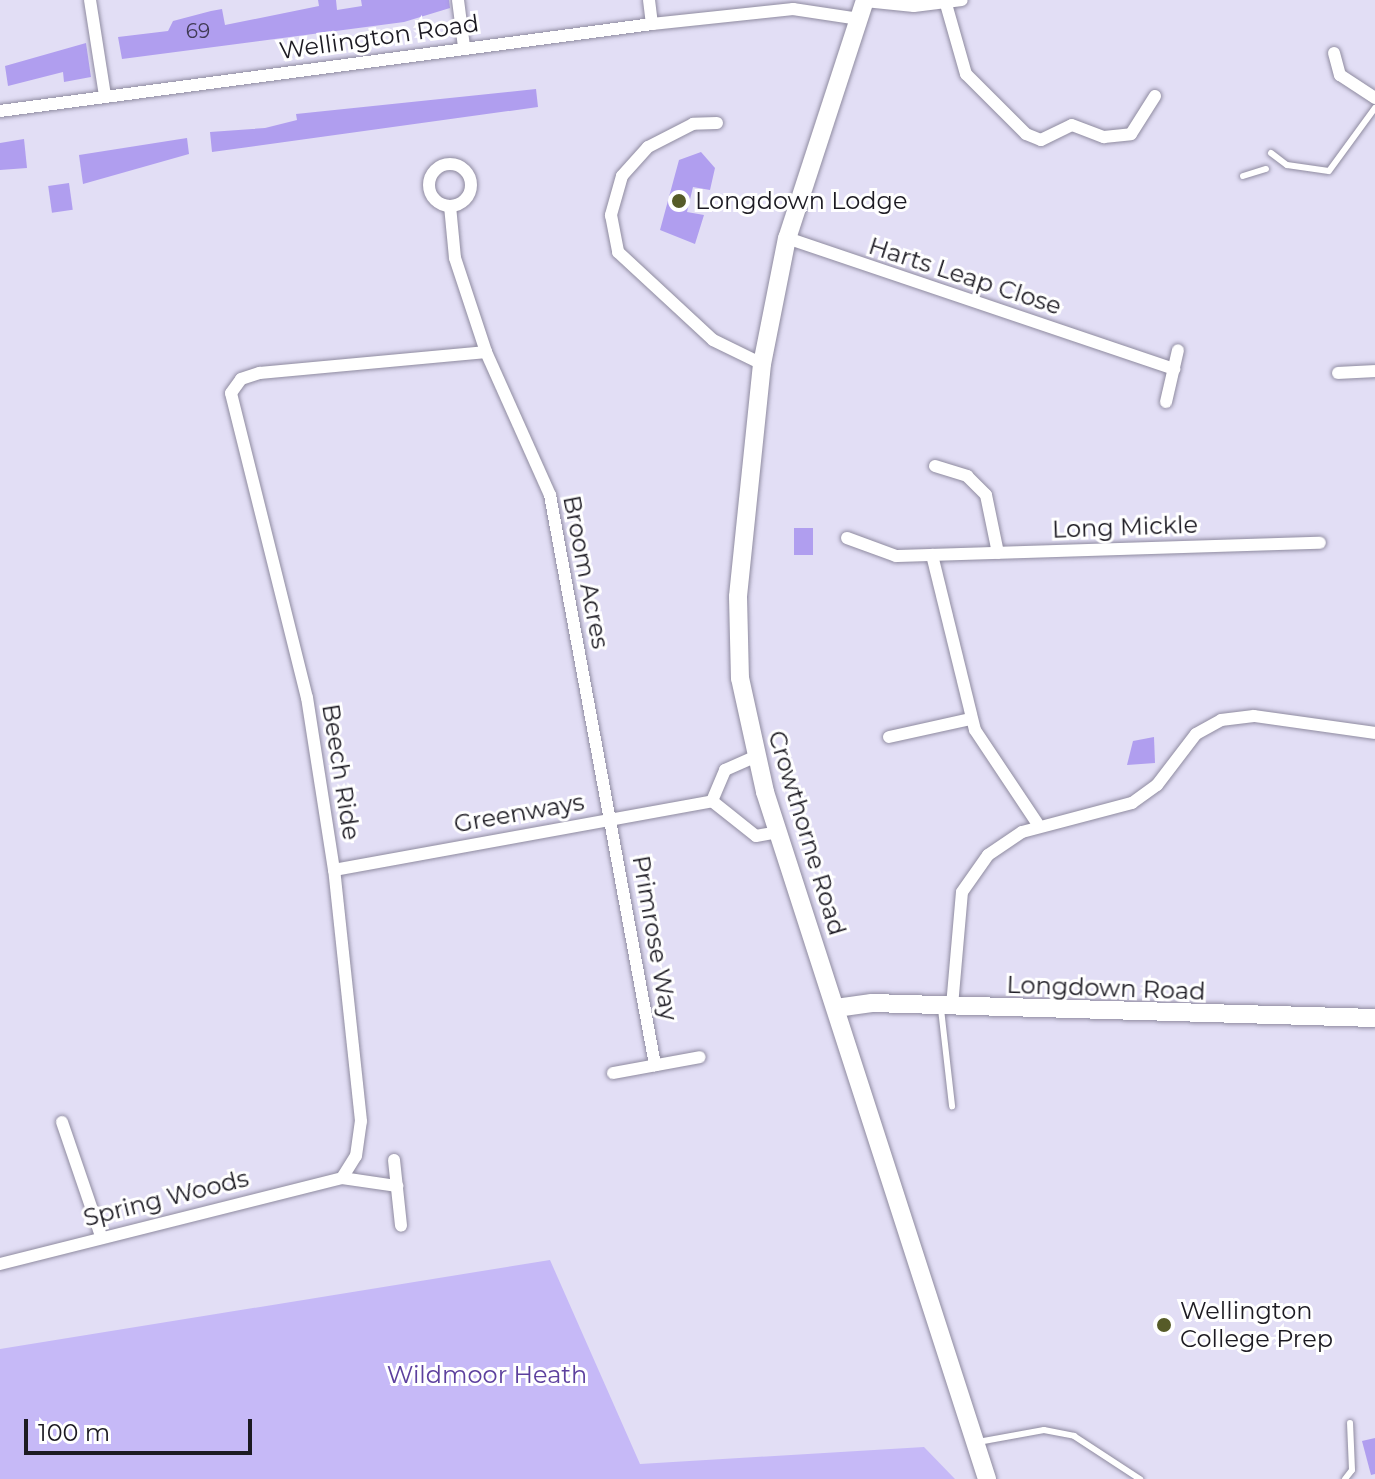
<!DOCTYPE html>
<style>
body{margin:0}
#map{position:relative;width:1375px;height:1479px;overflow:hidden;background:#e2def5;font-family:Montserrat,sans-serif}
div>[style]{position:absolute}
.green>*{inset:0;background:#c6b9f7}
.building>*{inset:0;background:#b09eef;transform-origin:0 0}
.roads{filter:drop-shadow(0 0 2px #8f8ba0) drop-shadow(0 0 2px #8f8ba0)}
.lane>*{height:6px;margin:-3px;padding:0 3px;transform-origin:3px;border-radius:3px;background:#fff}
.street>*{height:12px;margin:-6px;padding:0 6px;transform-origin:6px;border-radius:6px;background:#fff}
.street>.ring{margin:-6px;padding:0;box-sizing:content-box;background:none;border:12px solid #fff;border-radius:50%}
.secondary>*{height:18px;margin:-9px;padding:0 9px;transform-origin:9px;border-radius:9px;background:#fff}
.dots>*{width:22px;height:22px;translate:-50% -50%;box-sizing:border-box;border:4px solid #fff;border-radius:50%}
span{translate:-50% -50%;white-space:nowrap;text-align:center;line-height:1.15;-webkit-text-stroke:6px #fff;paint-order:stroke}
.number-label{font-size:20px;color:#413b55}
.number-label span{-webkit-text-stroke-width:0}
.street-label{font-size:24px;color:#1c1a22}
.poi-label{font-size:24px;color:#1c1a22}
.left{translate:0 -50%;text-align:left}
.park-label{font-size:24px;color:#5d409e}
.scale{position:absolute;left:24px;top:1419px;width:228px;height:36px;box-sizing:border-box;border:4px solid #1c1a22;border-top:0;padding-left:10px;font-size:24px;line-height:28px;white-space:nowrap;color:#1c1a22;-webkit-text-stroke:6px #fff;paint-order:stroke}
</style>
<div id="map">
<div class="green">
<div style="clip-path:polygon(550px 1260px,640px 1464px,924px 1447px,955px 1479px,0 1479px,0 1349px)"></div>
</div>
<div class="building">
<div style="clip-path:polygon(318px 0,336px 0,337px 10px,362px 6px,361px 0,449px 0,450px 8px,404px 22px,122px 59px,118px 37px,168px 31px,173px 21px,211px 11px,222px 9px,225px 25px,319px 6px)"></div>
<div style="clip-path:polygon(86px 43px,91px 77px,64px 82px,63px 72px,8px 86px,5px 66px)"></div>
<div style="clip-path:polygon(536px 89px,538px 107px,212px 152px,210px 132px,265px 128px,297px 120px,296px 114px)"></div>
<div style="clip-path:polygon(187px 138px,189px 154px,83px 184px,79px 155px)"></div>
<div style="clip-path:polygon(24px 139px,27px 168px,0 170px,0 143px)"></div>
<div style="clip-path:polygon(701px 152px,715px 168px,710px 190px,693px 187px,687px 212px,704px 215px,695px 244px,660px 230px,679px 160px)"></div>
<div style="left:69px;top:183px;width:27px;height:21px;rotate:82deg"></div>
<div style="left:794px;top:528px;width:19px;height:27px"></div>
<div style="clip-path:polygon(1154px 737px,1155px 763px,1127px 765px,1133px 741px)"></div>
<div style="clip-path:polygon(1375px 1438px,1375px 1474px,1371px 1475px,1362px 1441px)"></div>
</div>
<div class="roads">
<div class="lane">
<div style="left:1271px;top:153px;width:20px;rotate:37deg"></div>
<div style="left:1287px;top:165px;width:42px;rotate:8.1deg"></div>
<div style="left:1329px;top:171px;width:78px;rotate:-53.9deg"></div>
<div style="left:1243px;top:176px;width:24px;rotate:-17deg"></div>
<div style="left:941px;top:1009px;width:98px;rotate:83.5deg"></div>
<div style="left:978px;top:1442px;width:67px;rotate:-10.3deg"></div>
<div style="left:1044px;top:1430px;width:31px;rotate:11deg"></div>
<div style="left:1074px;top:1436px;width:79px;rotate:33.1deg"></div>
<div style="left:1345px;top:1479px;width:11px;rotate:-52deg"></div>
<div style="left:1352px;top:1470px;width:47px;rotate:-92.4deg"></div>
</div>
<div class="street">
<div style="left:90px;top:0;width:97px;rotate:81.1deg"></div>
<div style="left:458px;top:0;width:47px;rotate:82.7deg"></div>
<div style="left:649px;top:0;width:24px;rotate:83deg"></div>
<div style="left:865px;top:1px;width:49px;rotate:5.8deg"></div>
<div style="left:914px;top:6px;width:48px;rotate:-7.1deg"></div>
<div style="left:946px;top:4px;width:73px;rotate:74.1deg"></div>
<div style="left:966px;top:74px;width:85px;rotate:45deg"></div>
<div style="left:1026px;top:134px;width:16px;rotate:22deg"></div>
<div style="left:1041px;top:140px;width:34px;rotate:-26deg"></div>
<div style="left:1072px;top:125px;width:34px;rotate:21deg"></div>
<div style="left:1104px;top:137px;width:27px;rotate:-6deg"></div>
<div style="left:1131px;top:134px;width:45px;rotate:-57.7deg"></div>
<div style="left:1334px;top:53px;width:23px;rotate:75deg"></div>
<div style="left:1340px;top:75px;width:42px;rotate:33.3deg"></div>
<div style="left:0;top:111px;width:658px;rotate:-7.6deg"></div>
<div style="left:652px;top:24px;width:142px;rotate:-6.1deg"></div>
<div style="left:793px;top:9px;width:67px;rotate:8.6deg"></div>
<div style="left:717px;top:123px;width:24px;rotate:178deg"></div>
<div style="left:693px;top:124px;width:51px;rotate:152.9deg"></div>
<div style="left:648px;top:147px;width:39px;rotate:132deg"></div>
<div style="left:622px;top:176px;width:41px;rotate:105.8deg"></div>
<div style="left:611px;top:215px;width:38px;rotate:79deg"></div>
<div style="left:618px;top:252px;width:129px;rotate:42.8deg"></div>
<div style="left:713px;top:340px;width:55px;rotate:26.1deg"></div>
<div class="ring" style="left:429px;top:164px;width:30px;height:30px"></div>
<div style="left:450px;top:206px;width:52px;rotate:84.5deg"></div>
<div style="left:455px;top:258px;width:99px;rotate:71.7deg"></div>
<div style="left:486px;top:352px;width:157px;rotate:65.9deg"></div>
<div style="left:550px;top:495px;width:580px;rotate:79.56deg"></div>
<div style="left:787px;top:238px;width:409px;rotate:18.7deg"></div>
<div style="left:1338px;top:373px;width:37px;rotate:-3deg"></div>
<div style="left:1166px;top:402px;width:53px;rotate:-77deg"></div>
<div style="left:935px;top:466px;width:34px;rotate:17deg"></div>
<div style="left:967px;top:476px;width:27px;rotate:45deg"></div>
<div style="left:986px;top:495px;width:59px;rotate:78.3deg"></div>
<div style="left:847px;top:538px;width:52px;rotate:20.2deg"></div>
<div style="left:896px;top:556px;width:424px;rotate:-1.8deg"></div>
<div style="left:932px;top:555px;width:180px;rotate:76.2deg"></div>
<div style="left:975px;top:730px;width:112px;rotate:56.3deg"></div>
<div style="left:889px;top:737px;width:84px;rotate:-12.4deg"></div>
<div style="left:712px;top:801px;width:34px;rotate:-67deg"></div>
<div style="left:725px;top:770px;width:34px;rotate:-24deg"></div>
<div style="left:334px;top:870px;width:384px;rotate:-10.3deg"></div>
<div style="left:712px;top:801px;width:56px;rotate:38.5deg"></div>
<div style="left:756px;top:836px;width:22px;rotate:-10deg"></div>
<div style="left:952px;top:1006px;width:114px;rotate:-85deg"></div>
<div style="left:962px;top:892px;width:45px;rotate:-54.9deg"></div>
<div style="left:988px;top:855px;width:41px;rotate:-34.1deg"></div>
<div style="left:1022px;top:832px;width:114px;rotate:-14.8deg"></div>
<div style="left:1132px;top:803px;width:31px;rotate:-36deg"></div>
<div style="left:1157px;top:785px;width:64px;rotate:-52.6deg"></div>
<div style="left:1196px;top:734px;width:29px;rotate:-29deg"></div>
<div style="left:1221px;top:720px;width:33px;rotate:-7deg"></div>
<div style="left:1254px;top:716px;width:122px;rotate:8deg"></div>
<div style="left:613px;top:1073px;width:88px;rotate:-10.4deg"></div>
<div style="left:62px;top:1122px;width:120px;rotate:71.1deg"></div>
<div style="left:394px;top:1160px;width:66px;rotate:83.9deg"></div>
<div style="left:342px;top:1178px;width:26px;rotate:-58deg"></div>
<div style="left:356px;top:1156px;width:35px;rotate:-82deg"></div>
<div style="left:361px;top:1121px;width:252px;rotate:-96.1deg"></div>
<div style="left:334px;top:870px;width:174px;rotate:-98.9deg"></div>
<div style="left:307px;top:698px;width:314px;rotate:-104deg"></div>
<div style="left:231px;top:393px;width:17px;rotate:-54deg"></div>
<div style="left:241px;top:379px;width:20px;rotate:-18deg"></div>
<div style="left:260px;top:373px;width:227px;rotate:-5.3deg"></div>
<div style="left:0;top:1264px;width:353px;rotate:-14.1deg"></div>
<div style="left:342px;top:1178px;width:56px;rotate:8.3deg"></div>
</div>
<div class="secondary">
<div style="left:865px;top:0;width:250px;rotate:108.1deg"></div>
<div style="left:787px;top:238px;width:128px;rotate:101.2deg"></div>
<div style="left:762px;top:364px;width:234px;rotate:95.9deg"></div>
<div style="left:738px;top:597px;width:81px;rotate:88.6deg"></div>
<div style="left:740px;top:678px;width:117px;rotate:77.6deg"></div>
<div style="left:765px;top:792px;width:722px;rotate:72.09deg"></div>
<div style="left:836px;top:1008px;width:36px;rotate:-8deg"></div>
<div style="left:872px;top:1003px;width:503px;rotate:1.71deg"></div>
</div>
</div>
<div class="dots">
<div style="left:679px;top:201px;background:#565b28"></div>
<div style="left:1164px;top:1325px;background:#565b28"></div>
</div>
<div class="number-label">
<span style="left:198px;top:31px">69</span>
</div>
<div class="street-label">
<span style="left:379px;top:37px;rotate:-8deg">Wellington Road</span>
<span style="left:965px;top:276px;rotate:18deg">Harts Leap Close</span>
<span style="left:1125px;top:527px;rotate:-2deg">Long Mickle</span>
<span style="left:586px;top:572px;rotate:79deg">Broom Acres</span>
<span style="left:341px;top:772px;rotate:81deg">Beech Ride</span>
<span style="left:519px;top:813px;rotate:-10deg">Greenways</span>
<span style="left:807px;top:833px;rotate:73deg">Crowthorne Road</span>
<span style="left:655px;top:938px;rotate:80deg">Primrose Way</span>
<span style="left:1106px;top:988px;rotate:2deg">Longdown Road</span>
<span style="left:166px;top:1198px;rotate:-14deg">Spring Woods</span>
</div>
<div class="poi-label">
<span class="left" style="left:695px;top:201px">Longdown Lodge</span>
<span class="left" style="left:1180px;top:1325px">Wellington<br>College Prep</span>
</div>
<div class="park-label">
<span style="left:487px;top:1375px">Wildmoor Heath</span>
</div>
<div class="scale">100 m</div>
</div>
